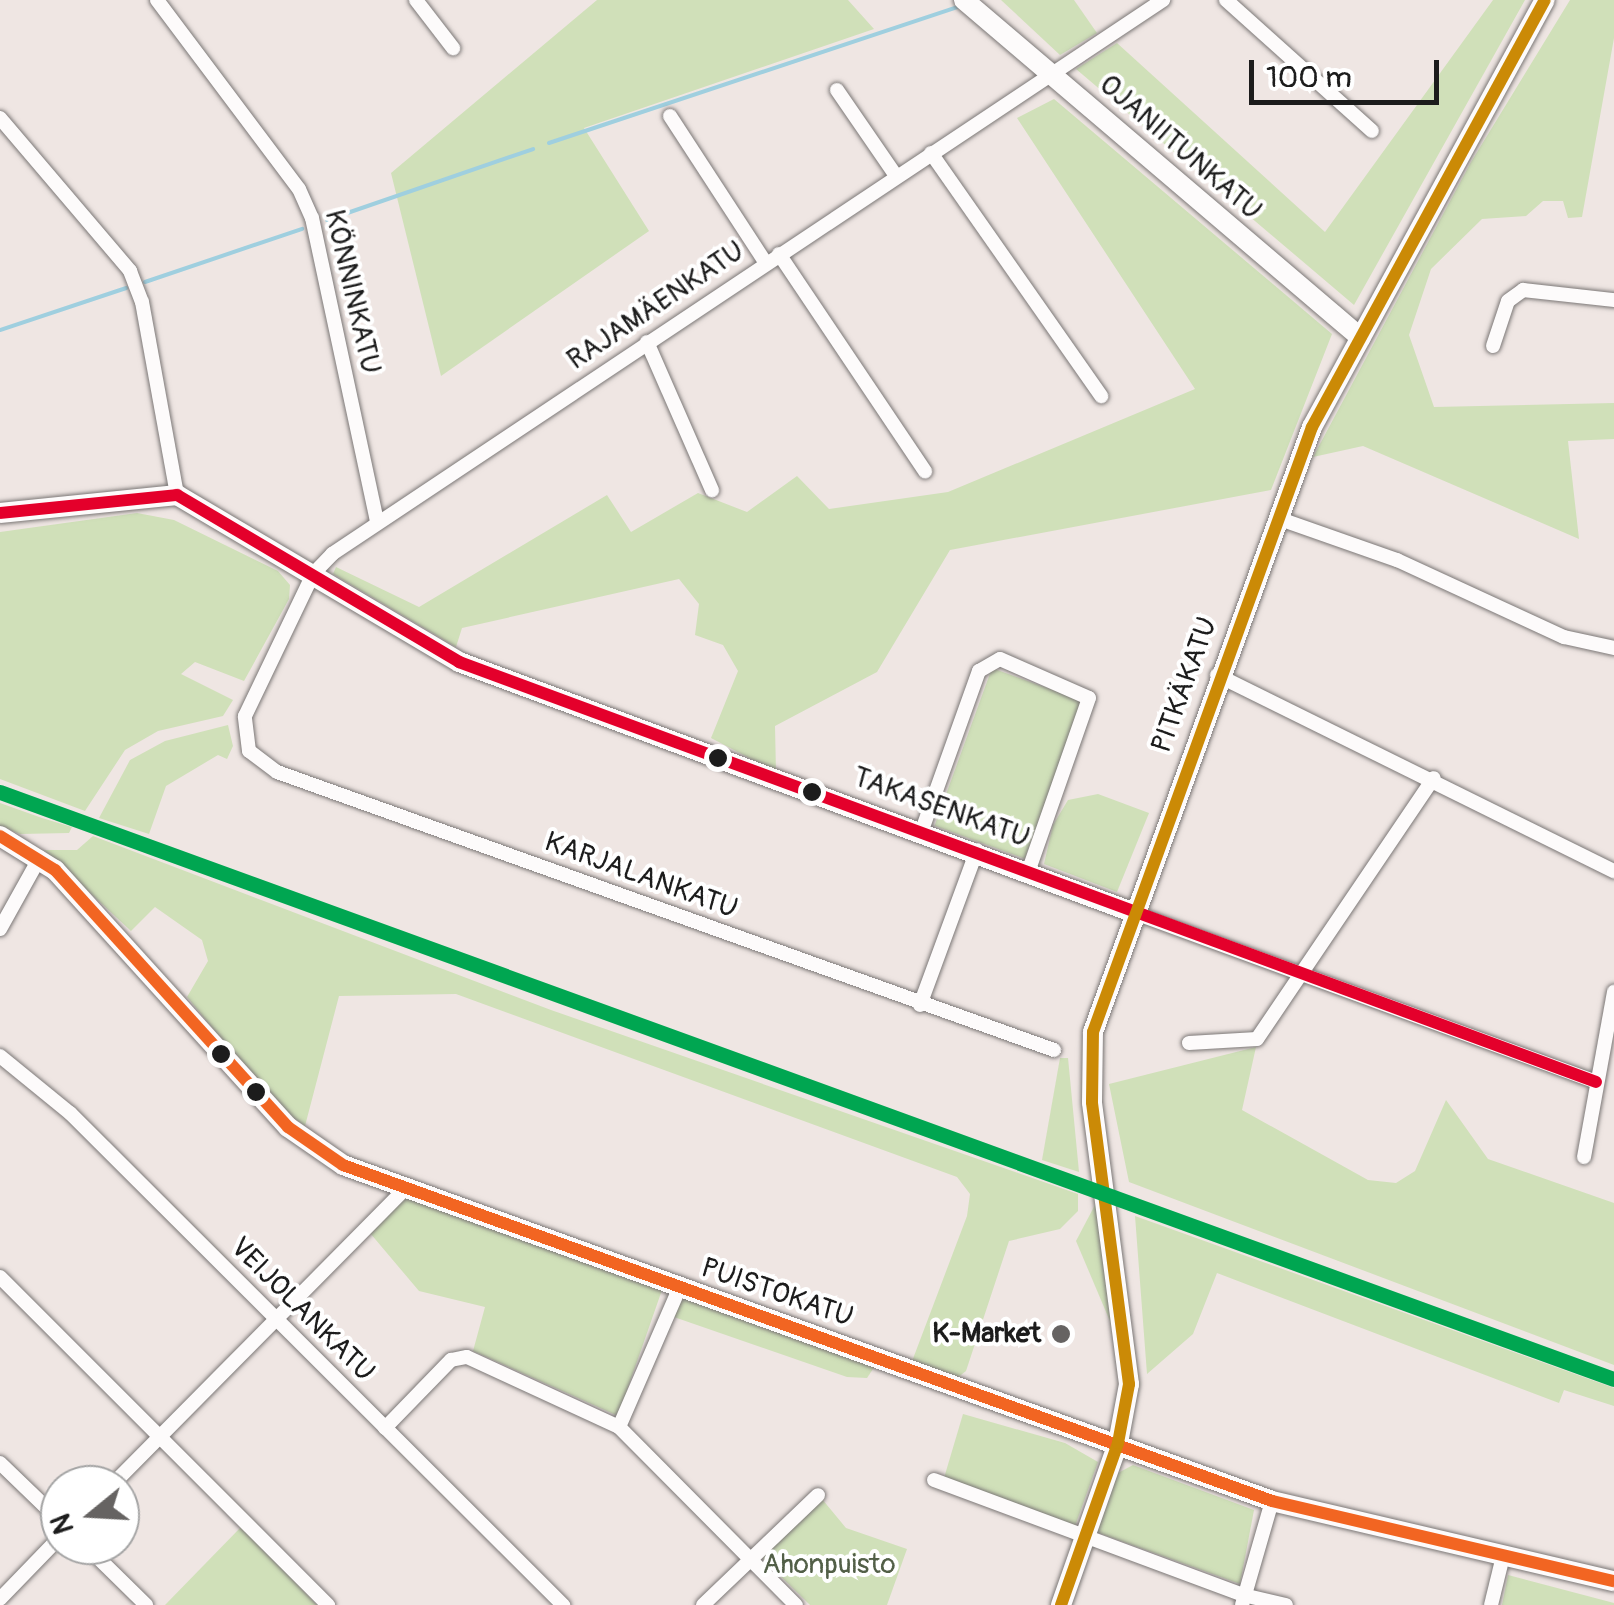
<!DOCTYPE html>
<meta charset="utf-8">
<style>
body{margin:0}
#map{position:relative;width:1614px;height:1605px;overflow:hidden;background:#efe6e3;font-family:Pangolin,sans-serif}
div>[style]{position:absolute}
.green>*{inset:0;background:#d0e0b9;transform-origin:0 0}
.stream>*{height:4px;margin:-2px;padding:0 2px;transform-origin:2px;border-radius:2px;background:#9fcfdf}
.roads{filter:drop-shadow(0 0 2px #7b7776) drop-shadow(0 0 2px #7b7776)}
.street>*{height:14px;margin:-7px;padding:0 7px;transform-origin:7px;border-radius:7px;background:#fdfbfb}
.secondary>*{height:20px;margin:-10px;padding:0 10px;transform-origin:10px;border-radius:10px;background:#fdfbfb}
.bus-1>*{height:12px;margin:-6px;padding:0 6px;transform-origin:6px;border-radius:6px;background:#e4002b}
.bus-2>*{height:12px;margin:-6px;padding:0 6px;transform-origin:6px;border-radius:6px;background:#f26522}
.bus-3>*{height:12px;margin:-6px;padding:0 6px;transform-origin:6px;border-radius:6px;background:#cb8a06}
.rail-1>*{height:15px;margin:-7.5px;padding:0 7.5px;transform-origin:7.5px;border-radius:7.5px;background:#00a651}
.dots>*{width:28px;height:28px;translate:-50% -50%;box-sizing:border-box;border:5px solid #fff;border-radius:50%}
span{translate:-50% -50%;white-space:nowrap;text-align:center;line-height:1.15;-webkit-text-stroke:8px #fff;paint-order:stroke}
.street-label{font-size:28px;color:#1c1c1c}
.poi-label{font-size:28px;color:#1c1c1c;font-weight:700}
.right{translate:-100% -50%;text-align:right}
.park-label{font-size:28px;color:#525f47}
.north{position:absolute;left:40px;top:1465px;width:100px;height:100px;box-sizing:border-box;background:#fff;border:2px solid #a4a4a4;border-radius:50%;rotate:252deg;font-size:28px;font-weight:700;line-height:40px;text-align:center;color:#1c1c1c}
.north::after{content:'';display:block;margin:auto;width:35px;height:45px;background:#666362;clip-path:polygon(50% 0,100% 100%,50% 72%,0 100%)}
.scale{position:absolute;left:1249px;top:60px;width:190px;height:45px;box-sizing:border-box;border:5px solid #1c1c1c;border-top:0;padding-left:12px;font-size:30px;line-height:35px;white-space:nowrap;color:#1c1c1c;-webkit-text-stroke:8px #fff;paint-order:stroke}
</style>
<div id="map">
<div class="green">
<div style="clip-path:polygon(597px 0,848px 0,874px 29px,584px 128px,649px 231px,441px 376px,391px 173px)"></div>
<div style="clip-path:polygon(1001px 0,1074px 0,1097px 33px,1060px 55px)"></div>
<div style="clip-path:polygon(1493px 0,1525px 0,1354px 305px,1076px 69px,1117px 43px,1325px 232px)"></div>
<div style="clip-path:polygon(1570px 0,1614px 0,1614px 38px,1582px 217px,1568px 218px,1563px 201px,1543px 201px,1526px 216px,1482px 219px,1431px 269px,1409px 335px,1434px 407px,1614px 403px,1614px 439px,1568px 441px,1579px 539px,1363px 446px,1313px 457px,1471px 162px)"></div>
<div style="clip-path:polygon(1054px 99px,1332px 334px,1271px 490px,950px 550px,877px 672px,775px 726px,776px 772px,711px 738px,738px 671px,723px 645px,695px 635px,699px 604px,679px 579px,462px 628px,456px 647px,333px 574px,336px 567px,419px 607px,607px 495px,631px 532px,698px 493px,747px 512px,797px 476px,829px 509px,948px 492px,1195px 389px,1017px 118px)"></div>
<div style="clip-path:polygon(137px 513px,174px 520px,278px 571px,290px 585px,289px 599px,244px 681px,195px 662px,181px 674px,233px 700px,223px 716px,158px 731px,125px 750px,85px 811px,0 779px,0 532px)"></div>
<div style="left:992px;top:668px;width:96px;height:168px;rotate:20deg"></div>
<div style="clip-path:polygon(228px 725px,233px 746px,227px 759px,218px 755px,166px 786px,149px 834px,99px 818px,130px 760px,165px 741px)"></div>
<div style="clip-path:polygon(1098px 794px,1149px 813px,1117px 892px,1044px 864px,1053px 825px,1068px 800px)"></div>
<div style="clip-path:polygon(0 803px,42px 818px,72px 827px,69px 833px,20px 834px,0 826px)"></div>
<div style="clip-path:polygon(93px 836px,551px 1010px,1078px 1194px,1078px 1211px,1060px 1229px,1009px 1241px,966px 1371px,957px 1378px,911px 1364px,967px 1216px,970px 1194px,957px 1177px,456px 994px,339px 996px,305px 1126px,275px 1104px,187px 997px,208px 961px,202px 940px,155px 907px,131px 931px,44px 850px,77px 850px)"></div>
<div style="clip-path:polygon(1256px 1047px,1242px 1110px,1368px 1180px,1396px 1183px,1415px 1171px,1446px 1100px,1488px 1159px,1614px 1203px,1614px 1365px,1129px 1182px,1109px 1084px)"></div>
<div style="clip-path:polygon(1060px 1058px,1068px 1058px,1079px 1172px,1042px 1160px)"></div>
<div style="clip-path:polygon(404px 1194px,662px 1290px,618px 1416px,473px 1351px,485px 1307px,419px 1291px,370px 1233px)"></div>
<div style="clip-path:polygon(1096px 1203px,1115px 1333px,1076px 1241px)"></div>
<div style="clip-path:polygon(1135px 1216px,1614px 1388px,1614px 1406px,1564px 1390px,1559px 1403px,1217px 1273px,1193px 1334px,1147px 1374px)"></div>
<div style="clip-path:polygon(679px 1295px,875px 1366px,867px 1378px,847px 1377px,671px 1316px)"></div>
<div style="clip-path:polygon(963px 1414px,1065px 1443px,1098px 1462px,1074px 1529px,944px 1478px)"></div>
<div style="clip-path:polygon(1133px 1465px,1254px 1510px,1240px 1584px,1096px 1532px,1118px 1473px)"></div>
<div style="clip-path:polygon(822px 1499px,846px 1528px,907px 1549px,887px 1605px,810px 1605px,762px 1558px)"></div>
<div style="clip-path:polygon(241px 1527px,317px 1605px,165px 1605px)"></div>
<div style="clip-path:polygon(1508px 1575px,1614px 1603px,1614px 1605px,1502px 1605px)"></div>
</div>
<div class="stream">
<div style="left:549px;top:143px;width:431px;rotate:-18.4deg"></div>
<div style="left:327px;top:220px;width:218px;rotate:-19deg"></div>
<div style="left:145px;top:282px;width:166px;rotate:-18.7deg"></div>
<div style="left:0;top:330px;width:133px;rotate:-18.4deg"></div>
</div>
<div class="roads">
<div class="street">
<div style="left:157px;top:0;width:236px;rotate:53.1deg"></div>
<div style="left:299px;top:189px;width:32px;rotate:66deg"></div>
<div style="left:312px;top:218px;width:310px;rotate:77.9deg"></div>
<div style="left:416px;top:0;width:61px;rotate:52.4deg"></div>
<div style="left:1226px;top:0;width:196px;rotate:41.9deg"></div>
<div style="left:837px;top:90px;width:104px;rotate:55.5deg"></div>
<div style="left:670px;top:116px;width:176px;rotate:56.9deg"></div>
<div style="left:0;top:118px;width:201px;rotate:49.6deg"></div>
<div style="left:130px;top:271px;width:33px;rotate:69deg"></div>
<div style="left:142px;top:302px;width:196px;rotate:79.7deg"></div>
<div style="left:931px;top:153px;width:297px;rotate:55deg"></div>
<div style="left:779px;top:254px;width:262px;rotate:56.1deg"></div>
<div style="left:647px;top:342px;width:162px;rotate:66.3deg"></div>
<div style="left:1493px;top:346px;width:47px;rotate:-71.6deg"></div>
<div style="left:1508px;top:301px;width:19px;rotate:-36deg"></div>
<div style="left:1523px;top:290px;width:92px;rotate:6.3deg"></div>
<div style="left:1277px;top:518px;width:127px;rotate:19.3deg"></div>
<div style="left:1397px;top:560px;width:184px;rotate:24.8deg"></div>
<div style="left:1564px;top:637px;width:51px;rotate:12.4deg"></div>
<div style="left:1217px;top:675px;width:443px;rotate:26.3deg"></div>
<div style="left:922px;top:830px;width:169px;rotate:-70.3deg"></div>
<div style="left:979px;top:671px;width:24px;rotate:-30deg"></div>
<div style="left:1000px;top:659px;width:97px;rotate:23.7deg"></div>
<div style="left:1089px;top:698px;width:181px;rotate:109.3deg"></div>
<div style="left:1132px;top:912px;width:494px;rotate:20.1deg"></div>
<div style="left:0;top:929px;width:82px;rotate:-60.9deg"></div>
<div style="left:920px;top:1005px;width:165px;rotate:-69.8deg"></div>
<div style="left:1189px;top:1043px;width:68px;rotate:-3.4deg"></div>
<div style="left:1257px;top:1039px;width:315px;rotate:-55.9deg"></div>
<div style="left:1054px;top:1050px;width:825px;rotate:-160.31deg"></div>
<div style="left:277px;top:772px;width:35px;rotate:-143deg"></div>
<div style="left:249px;top:751px;width:35px;rotate:-97deg"></div>
<div style="left:245px;top:716px;width:157px;rotate:-64.4deg"></div>
<div style="left:313px;top:574px;width:28px;rotate:-46deg"></div>
<div style="left:332px;top:554px;width:999px;rotate:-33.69deg"></div>
<div style="left:0;top:1056px;width:90px;rotate:39.2deg"></div>
<div style="left:70px;top:1113px;width:697px;rotate:44.94deg"></div>
<div style="left:1584px;top:1157px;width:168px;rotate:-79.7deg"></div>
<div style="left:0;top:1277px;width:464px;rotate:45deg"></div>
<div style="left:619px;top:1427px;width:150px;rotate:-66.5deg"></div>
<div style="left:385px;top:1428px;width:95px;rotate:-45.9deg"></div>
<div style="left:451px;top:1360px;width:16px;rotate:-11deg"></div>
<div style="left:467px;top:1357px;width:167px;rotate:24.7deg"></div>
<div style="left:619px;top:1427px;width:251px;rotate:45.2deg"></div>
<div style="left:0;top:1463px;width:83px;rotate:44deg"></div>
<div style="left:934px;top:1480px;width:330px;rotate:20.4deg"></div>
<div style="left:1243px;top:1595px;width:44px;rotate:13.1deg"></div>
<div style="left:112px;top:1485px;width:418px;rotate:-45.3deg"></div>
<div style="left:85px;top:1545px;width:86px;rotate:44.5deg"></div>
<div style="left:0;top:1599px;width:86px;rotate:-45.9deg"></div>
<div style="left:703px;top:1605px;width:159px;rotate:-43.7deg"></div>
<div style="left:1242px;top:1605px;width:108px;rotate:-73.9deg"></div>
<div style="left:1491px;top:1605px;width:50px;rotate:-76.2deg"></div>
</div>
<div class="secondary">
<div style="left:964px;top:0;width:521px;rotate:40.41deg"></div>
<div style="left:0;top:513px;width:178px;rotate:-5.8deg"></div>
<div style="left:177px;top:495px;width:328px;rotate:30.6deg"></div>
<div style="left:459px;top:662px;width:718px;rotate:20.38deg"></div>
<div style="left:0;top:836px;width:65px;rotate:31.7deg"></div>
<div style="left:55px;top:870px;width:347px;rotate:47.8deg"></div>
<div style="left:288px;top:1127px;width:67px;rotate:34.6deg"></div>
<div style="left:343px;top:1165px;width:988px;rotate:19.88deg"></div>
<div style="left:1272px;top:1501px;width:351px;rotate:13.2deg"></div>
<div style="left:1061px;top:1605px;width:172px;rotate:-70.6deg"></div>
<div style="left:1118px;top:1443px;width:60px;rotate:-79.4deg"></div>
<div style="left:1129px;top:1384px;width:284px;rotate:-97.5deg"></div>
<div style="left:1092px;top:1102px;width:70px;rotate:-89.2deg"></div>
<div style="left:1093px;top:1032px;width:643px;rotate:-70.1deg"></div>
<div style="left:1312px;top:427px;width:486px;rotate:-61.4deg"></div>
</div>
</div>
<div class="bus-1">
<div style="left:0;top:513px;width:178px;rotate:-5.8deg"></div>
<div style="left:177px;top:495px;width:328px;rotate:30.6deg"></div>
<div style="left:459px;top:662px;width:1212px;rotate:20.27deg"></div>
</div>
<div class="bus-2">
<div style="left:0;top:836px;width:65px;rotate:31.7deg"></div>
<div style="left:55px;top:870px;width:347px;rotate:47.8deg"></div>
<div style="left:288px;top:1127px;width:67px;rotate:34.6deg"></div>
<div style="left:343px;top:1165px;width:988px;rotate:19.88deg"></div>
<div style="left:1272px;top:1501px;width:351px;rotate:13.2deg"></div>
</div>
<div class="bus-3">
<div style="left:1061px;top:1605px;width:172px;rotate:-70.6deg"></div>
<div style="left:1118px;top:1443px;width:60px;rotate:-79.4deg"></div>
<div style="left:1129px;top:1384px;width:284px;rotate:-97.5deg"></div>
<div style="left:1092px;top:1102px;width:70px;rotate:-89.2deg"></div>
<div style="left:1093px;top:1032px;width:643px;rotate:-70.1deg"></div>
<div style="left:1312px;top:427px;width:486px;rotate:-61.4deg"></div>
</div>
<div class="rail-1">
<div style="left:0;top:792px;width:1717px;rotate:19.99deg"></div>
</div>
<div class="dots">
<div style="left:718px;top:758px;background:#1c1c1c"></div>
<div style="left:812px;top:792px;background:#1c1c1c"></div>
<div style="left:221px;top:1054px;background:#1c1c1c"></div>
<div style="left:256px;top:1092px;background:#1c1c1c"></div>
<div style="left:1061px;top:1334px;background:#666362"></div>
</div>
<div class="street-label">
<span style="left:1180px;top:148px;rotate:41deg">OJANIITUNKATU</span>
<span style="left:352px;top:292px;rotate:77deg">KÖNNINKATU</span>
<span style="left:656px;top:306px;rotate:-34deg">RAJAMÄENKATU</span>
<span style="left:1185px;top:685px;rotate:-70deg">PITKÄKATU</span>
<span style="left:941px;top:808px;rotate:20deg">TAKASENKATU</span>
<span style="left:641px;top:876px;rotate:20deg">KARJALANKATU</span>
<span style="left:777px;top:1293px;rotate:19deg">PUISTOKATU</span>
<span style="left:302px;top:1310px;rotate:45deg">VEIJOLANKATU</span>
</div>
<div class="poi-label">
<span class="right" style="left:1041px;top:1334px">K-Market</span>
</div>
<div class="park-label">
<span style="left:829px;top:1565px">Ahonpuisto</span>
</div>
<div class="north">N</div>
<div class="scale">100 m</div>
</div>
